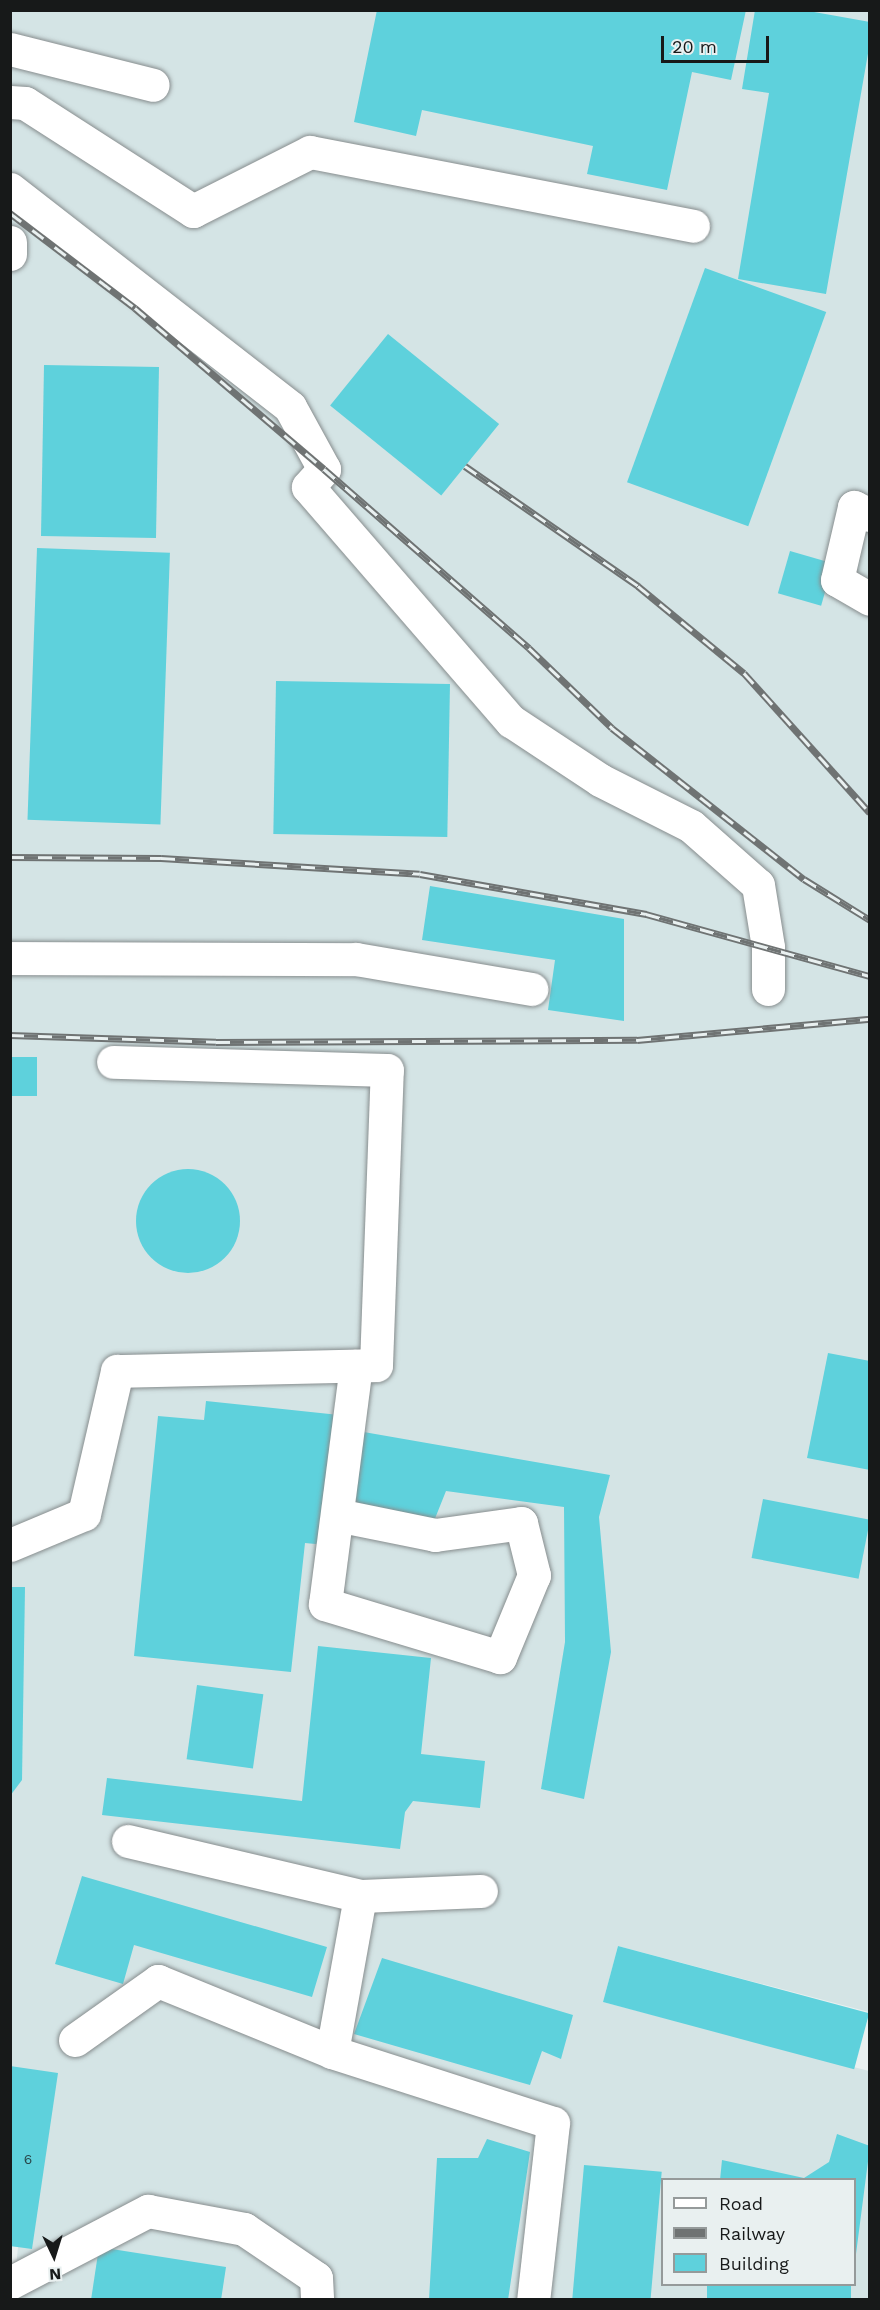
<!DOCTYPE html>
<style>
body{margin:0}
#map{position:relative;width:880px;height:2310px;overflow:hidden;background:#e9f0f0;font-family:"Work Sans",sans-serif}
div>[style]{position:absolute}
.built>*{inset:0;background:#d4e4e5}
.building>*{inset:0;background:#5ed1dc;transform-origin:0 0}
.round{border-radius:50%}
.roads{filter:drop-shadow(0 0 2px #878d8e) drop-shadow(0 0 2px #878d8e)}
.minor>*{height:33px;margin:-16.5px;padding:0 16.5px;transform-origin:16.5px;border-radius:16.5px;background:#fff}
.rail>*{height:7px;margin-top:-3.5px;transform-origin:0;background:repeating-linear-gradient(90deg,#e9f0f0 0 14px,#6f7373 0 28px);box-sizing:border-box;border-block:2px solid #6f7373}
span{translate:-50% -50%;white-space:nowrap;text-align:center;line-height:1.15;-webkit-text-stroke:5px #e9f0f0;paint-order:stroke}
.number-label{font-size:14px;color:#29474a}
.number-label span{-webkit-text-stroke-width:0}
.frame{position:absolute;inset:0;border:12px solid #171919;pointer-events:none}
.legend{position:absolute;left:661px;top:2178px;width:195px;height:108px;box-sizing:border-box;background:#e9f0f0;border:2px solid #959a9a;margin:0;padding:8px 10px;list-style:none;font-size:18px;color:#171919}
.legend li{display:flex;align-items:center;gap:12px;height:30px}
.legend b{width:30px;border:2px solid #959a9a}
.north{position:absolute;left:24px;top:2226px;width:60px;height:60px;-webkit-text-stroke:4px #e9f0f0;paint-order:stroke;rotate:176deg;font-size:16px;font-weight:700;line-height:24px;text-align:center;color:#171919}
.north::after{content:'';display:block;margin:auto;width:21px;height:27px;background:#171919;clip-path:polygon(50% 0,100% 100%,50% 72%,0 100%)}
.scale{position:absolute;left:661px;top:36px;width:108px;height:27px;box-sizing:border-box;border:3px solid #171919;border-top:0;padding-left:8px;font-size:18px;line-height:21px;white-space:nowrap;color:#171919;-webkit-text-stroke:4px #e9f0f0;paint-order:stroke}
</style>
<div id="map">
<div class="built">
<div style="clip-path:polygon(evenodd,11px 11px,869px 11px,869px 2012px,618px 1946px,603px 2002px,869px 2071px,869px 2299px,13px 2299px,18px 2247px,11px 2246px,11px 11px,662px 2180px,854px 2180px,854px 2284px,662px 2284px,662px 2180px)"></div>
</div>
<div class="building">
<div style="clip-path:polygon(377px 10px,746px 10px,731px 80px,692px 72px,667px 190px,587px 174px,593px 146px,422px 110px,416px 136px,354px 122px)"></div>
<div style="clip-path:polygon(755px 10px,803px 10px,870px 22px,870px 42px,826px 294px,738px 279px,769px 93px,742px 89px)"></div>
<div style="left:705px;top:268px;width:129px;height:228px;rotate:20deg"></div>
<div style="left:388px;top:334px;width:143px;height:92px;rotate:39deg"></div>
<div style="left:44px;top:365px;width:115px;height:171px;rotate:1deg"></div>
<div style="left:37px;top:548px;width:133px;height:272px;rotate:2deg"></div>
<div style="left:790px;top:551px;width:45px;height:44px;rotate:16deg"></div>
<div style="left:276px;top:681px;width:174px;height:153px;rotate:1deg"></div>
<div style="clip-path:polygon(430px 886px,624px 919px,624px 1021px,548px 1010px,555px 960px,422px 940px)"></div>
<div style="left:10px;top:1057px;width:27px;height:39px"></div>
<div class="round" style="left:136px;top:1169px;width:104px;height:104px"></div>
<div style="clip-path:polygon(828px 1353px,870px 1361px,870px 1470px,807px 1458px)"></div>
<div style="clip-path:polygon(206px 1401px,339px 1415px,326px 1545px,305px 1543px,291px 1672px,134px 1656px,158px 1416px,204px 1420px)"></div>
<div style="clip-path:polygon(358px 1431px,610px 1475px,599px 1517px,611px 1652px,584px 1799px,541px 1789px,565px 1642px,564px 1507px,446px 1491px,434px 1521px,344px 1507px)"></div>
<div style="left:763px;top:1499px;width:109px;height:60px;rotate:11deg"></div>
<div style="clip-path:polygon(10px 1587px,25px 1587px,22px 1780px,10px 1796px)"></div>
<div style="clip-path:polygon(318px 1646px,431px 1658px,421px 1754px,485px 1761px,480px 1808px,413px 1801px,405px 1812px,400px 1849px,102px 1815px,107px 1778px,302px 1801px)"></div>
<div style="left:197px;top:1685px;width:67px;height:75px;rotate:8deg"></div>
<div style="clip-path:polygon(82px 1876px,327px 1947px,312px 1997px,134px 1945px,123px 1984px,55px 1964px)"></div>
<div style="left:618px;top:1946px;width:260px;height:58px;rotate:15deg"></div>
<div style="clip-path:polygon(382px 1958px,573px 2015px,561px 2059px,542px 2051px,530px 2085px,354px 2034px)"></div>
<div style="clip-path:polygon(10px 2066px,58px 2073px,32px 2249px,10px 2246px)"></div>
<div style="clip-path:polygon(837px 2134px,870px 2146px,856px 2254px,854px 2180px,720px 2180px,722px 2160px,804px 2178px,829px 2162px)"></div>
<div style="clip-path:polygon(487px 2139px,530px 2152px,508px 2300px,429px 2300px,437px 2158px,478px 2158px)"></div>
<div style="left:584px;top:2165px;width:78px;height:136px;rotate:5deg"></div>
<div style="clip-path:polygon(99px 2247px,226px 2267px,221px 2300px,91px 2300px)"></div>
<div style="left:707px;top:2284px;width:144px;height:16px"></div>
</div>
<div class="roads">
<div class="minor">
<div style="left:10px;top:49px;width:147px;rotate:14.1deg"></div>
<div style="left:10px;top:102px;width:15px;rotate:4deg"></div>
<div style="left:25px;top:103px;width:200px;rotate:32.7deg"></div>
<div style="left:193px;top:211px;width:131px;rotate:-26.8deg"></div>
<div style="left:310px;top:152px;width:390px;rotate:10.9deg"></div>
<div style="left:10px;top:189px;width:355px;rotate:37.9deg"></div>
<div style="left:290px;top:407px;width:71px;rotate:61.3deg"></div>
<div style="left:324px;top:469px;width:24px;rotate:132deg"></div>
<div style="left:308px;top:487px;width:310px;rotate:49.1deg"></div>
<div style="left:511px;top:721px;width:107px;rotate:33.5deg"></div>
<div style="left:600px;top:780px;width:102px;rotate:26.8deg"></div>
<div style="left:691px;top:826px;width:89px;rotate:41.4deg"></div>
<div style="left:758px;top:885px;width:63px;rotate:80.8deg"></div>
<div style="left:768px;top:947px;width:42px;rotate:90deg"></div>
<div style="left:10px;top:242px;width:12px;rotate:90deg"></div>
<div style="left:870px;top:515px;width:18px;rotate:-153deg"></div>
<div style="left:854px;top:507px;width:75px;rotate:103.1deg"></div>
<div style="left:837px;top:580px;width:38px;rotate:30deg"></div>
<div style="left:10px;top:958px;width:346px;rotate:0.2deg"></div>
<div style="left:356px;top:959px;width:178px;rotate:9.7deg"></div>
<div style="left:337px;top:1515px;width:100px;rotate:11.5deg"></div>
<div style="left:435px;top:1535px;width:87px;rotate:-7.9deg"></div>
<div style="left:521px;top:1523px;width:54px;rotate:76deg"></div>
<div style="left:534px;top:1575px;width:89px;rotate:112.5deg"></div>
<div style="left:500px;top:1657px;width:183px;rotate:-163.2deg"></div>
<div style="left:325px;top:1604px;width:240px;rotate:-82.6deg"></div>
<div style="left:10px;top:1545px;width:80px;rotate:-22.7deg"></div>
<div style="left:84px;top:1514px;width:147px;rotate:-77deg"></div>
<div style="left:117px;top:1371px;width:259px;rotate:-1.3deg"></div>
<div style="left:376px;top:1365px;width:295px;rotate:-87.9deg"></div>
<div style="left:387px;top:1070px;width:274px;rotate:-178.3deg"></div>
<div style="left:128px;top:1841px;width:238px;rotate:13.3deg"></div>
<div style="left:75px;top:2040px;width:102px;rotate:-35.4deg"></div>
<div style="left:158px;top:1981px;width:188px;rotate:22.2deg"></div>
<div style="left:332px;top:2052px;width:232px;rotate:17.8deg"></div>
<div style="left:553px;top:2123px;width:178px;rotate:96.4deg"></div>
<div style="left:332px;top:2052px;width:158px;rotate:-79.8deg"></div>
<div style="left:360px;top:1896px;width:121px;rotate:-2.4deg"></div>
<div style="left:10px;top:2283px;width:156px;rotate:-27.6deg"></div>
<div style="left:148px;top:2211px;width:98px;rotate:10.6deg"></div>
<div style="left:244px;top:2229px;width:87px;rotate:34.2deg"></div>
<div style="left:316px;top:2278px;width:22px;rotate:87deg"></div>
</div>
</div>
<div class="rail">
<div style="left:10px;top:213px;width:157px;rotate:37.2deg"></div>
<div style="left:135px;top:308px;width:248px;rotate:40.4deg"></div>
<div style="left:324px;top:469px;width:272px;rotate:41.1deg"></div>
<div style="left:529px;top:648px;width:115px;rotate:43.9deg"></div>
<div style="left:612px;top:728px;width:244px;rotate:38.2deg"></div>
<div style="left:804px;top:879px;width:78px;rotate:31.8deg"></div>
<div style="left:465px;top:466px;width:211px;rotate:34.7deg"></div>
<div style="left:638px;top:586px;width:137px;rotate:39.4deg"></div>
<div style="left:744px;top:673px;width:188px;rotate:48deg"></div>
<div style="left:10px;top:857px;width:151px;rotate:0.4deg"></div>
<div style="left:161px;top:858px;width:259px;rotate:3.5deg"></div>
<div style="left:420px;top:874px;width:230px;rotate:10deg"></div>
<div style="left:646px;top:914px;width:232px;rotate:15.5deg"></div>
<div style="left:10px;top:1035px;width:206px;rotate:1.9deg"></div>
<div style="left:216px;top:1042px;width:421px;rotate:-0.3deg"></div>
<div style="left:637px;top:1040px;width:234px;rotate:-5.2deg"></div>
</div>
<div class="number-label">
<span style="left:28px;top:2159px">6</span>
</div>
<div class="frame"></div>
<ul class="legend">
<li><b style="height:8px;background:#fff"></b>Road</li>
<li><b style="height:8px;background:#6f7373"></b>Railway</li>
<li><b style="height:16px;background:#5ed1dc"></b>Building</li>
</ul>
<div class="north">N</div>
<div class="scale">20 m</div>
</div>
